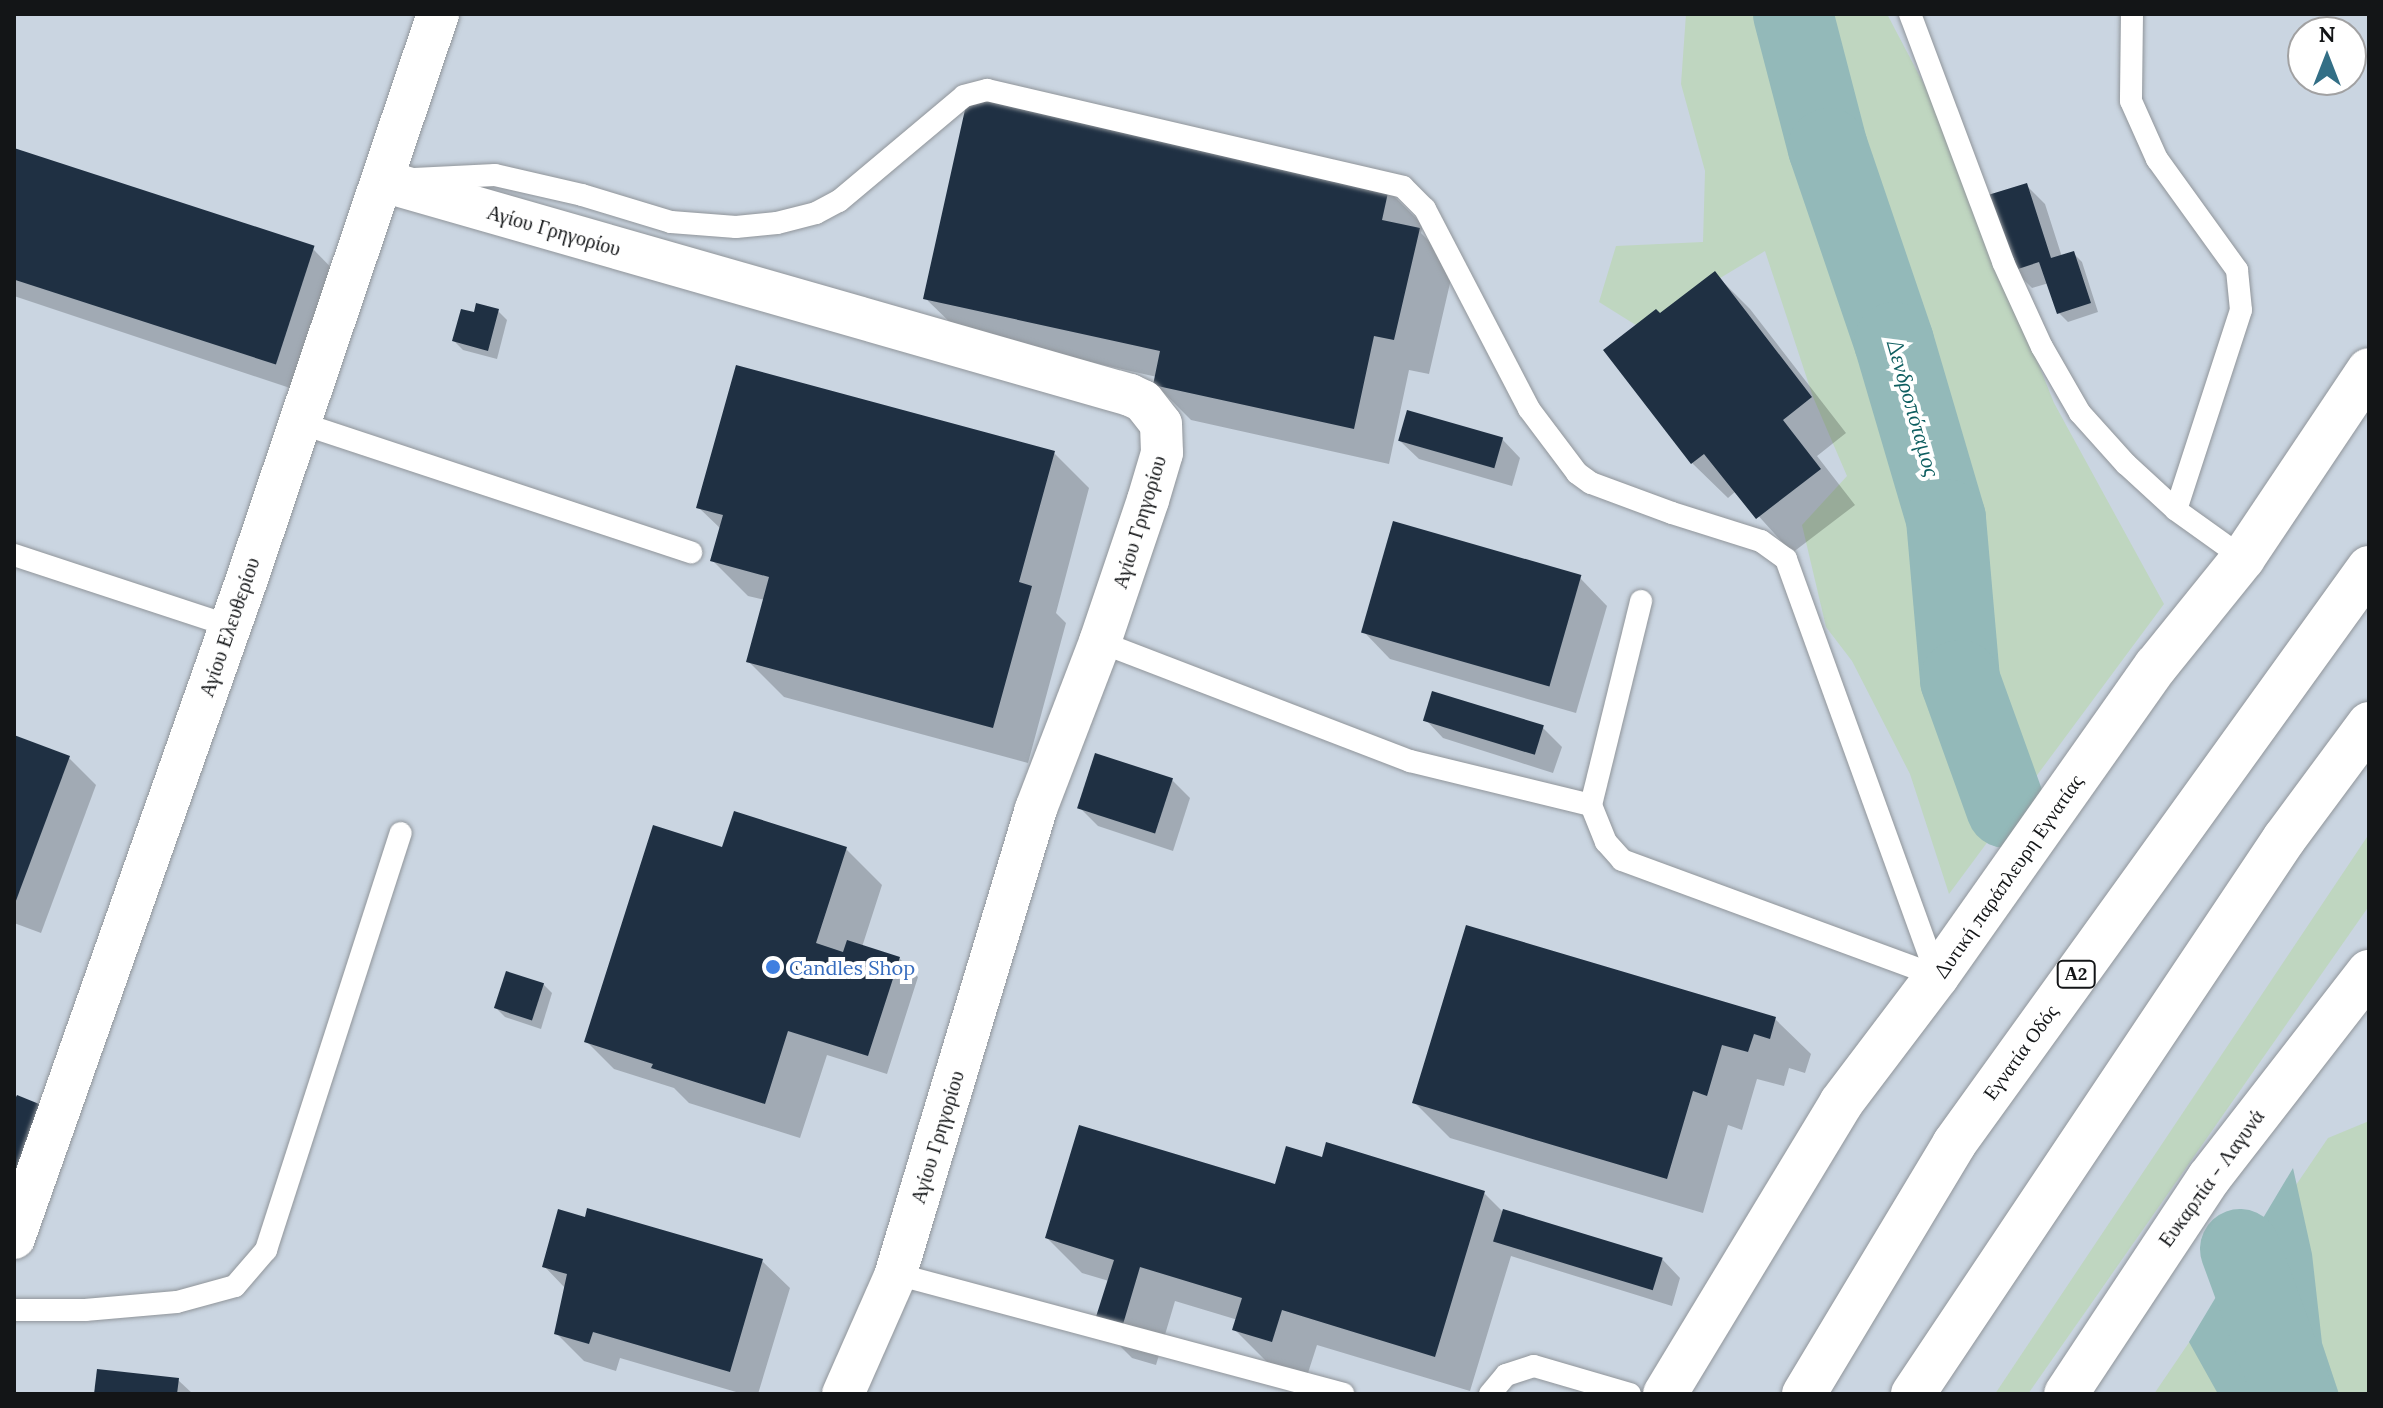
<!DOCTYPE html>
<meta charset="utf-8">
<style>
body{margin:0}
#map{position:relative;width:2383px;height:1408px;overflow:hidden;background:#d9dfe5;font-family:Lora,serif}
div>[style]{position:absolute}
.built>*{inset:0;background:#cad5e1}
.green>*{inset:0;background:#bfd6c0}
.water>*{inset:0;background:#93b9b9}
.shadow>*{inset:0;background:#0003}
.river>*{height:80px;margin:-40px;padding:0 40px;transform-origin:40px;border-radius:40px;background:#93b9b9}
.building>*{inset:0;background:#1f3043;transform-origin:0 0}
.roads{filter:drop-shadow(0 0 2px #90959a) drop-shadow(0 0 2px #90959a)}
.service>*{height:22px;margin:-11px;padding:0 11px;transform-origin:11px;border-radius:11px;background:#fff}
.minor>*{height:42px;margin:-21px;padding:0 21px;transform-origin:21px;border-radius:21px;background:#fff}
.tertiary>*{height:44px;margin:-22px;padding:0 22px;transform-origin:22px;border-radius:22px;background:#fff}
.motorway>*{height:44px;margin:-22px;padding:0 22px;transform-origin:22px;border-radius:22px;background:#fff}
.dots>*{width:22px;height:22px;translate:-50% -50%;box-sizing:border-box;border:4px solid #fff;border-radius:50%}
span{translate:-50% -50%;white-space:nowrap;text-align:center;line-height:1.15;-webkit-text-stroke:8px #fff;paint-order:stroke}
.shield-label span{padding:2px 6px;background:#fff;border:2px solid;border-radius:6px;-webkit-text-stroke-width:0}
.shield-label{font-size:18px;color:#131517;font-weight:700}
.street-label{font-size:20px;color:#131517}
.shop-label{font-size:20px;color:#366cbe}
.left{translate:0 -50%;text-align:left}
.water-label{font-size:22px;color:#0e5e60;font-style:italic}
.frame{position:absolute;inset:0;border:16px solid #131517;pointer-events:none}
.north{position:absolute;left:2287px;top:16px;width:80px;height:80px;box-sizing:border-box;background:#fff;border:2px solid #a1a1a2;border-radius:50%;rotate:0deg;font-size:22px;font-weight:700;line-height:32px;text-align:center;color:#131517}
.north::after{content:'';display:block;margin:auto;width:28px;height:36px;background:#336f86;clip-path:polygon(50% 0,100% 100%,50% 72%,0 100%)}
</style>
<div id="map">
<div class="built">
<div style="clip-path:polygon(evenodd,14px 14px,2369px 14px,2369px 1394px,14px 1394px,14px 14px,2303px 32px,2351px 32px,2351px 80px,2303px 80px,2303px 32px)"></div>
</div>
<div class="green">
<div style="clip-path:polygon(1686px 14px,1887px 14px,1936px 107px,2054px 403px,2164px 604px,1949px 894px,1910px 774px,1852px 661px,1826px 627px,1802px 525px,1847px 476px,1813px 397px,1765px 251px,1639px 327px,1599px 302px,1616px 246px,1703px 242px,1705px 171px,1681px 84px)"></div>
<div style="clip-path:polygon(2369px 834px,2369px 906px,2028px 1394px,1995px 1394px)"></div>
<div style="clip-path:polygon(2369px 1121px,2369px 1394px,2154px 1394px,2328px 1138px)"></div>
</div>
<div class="water">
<div style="clip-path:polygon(2293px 1168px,2312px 1254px,2322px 1343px,2339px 1394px,2218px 1394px,2189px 1342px)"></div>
</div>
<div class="shadow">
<div style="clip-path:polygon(14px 150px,313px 249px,348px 285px,311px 395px,14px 296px)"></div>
<div style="clip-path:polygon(2026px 185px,2045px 204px,2062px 257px,2073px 253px,2082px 262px,2098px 312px,2068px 322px,2059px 313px,2049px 283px,2032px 288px,2014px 270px)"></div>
<div style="clip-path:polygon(1388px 190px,1423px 225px,1421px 233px,1454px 266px,1429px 374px,1409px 370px,1389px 464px,1191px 420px,1155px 384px,1157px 377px,961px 333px,925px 298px)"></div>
<div style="clip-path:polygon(1715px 274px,1750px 309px,1846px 433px,1817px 456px,1855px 505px,1792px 553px,1736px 491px,1728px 498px,1692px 463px,1660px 316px)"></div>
<div style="clip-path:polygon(498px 311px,507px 320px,497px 359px,463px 350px,454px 341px,476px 314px)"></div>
<div style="clip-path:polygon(1502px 439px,1520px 458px,1512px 486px,1419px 459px,1400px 441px)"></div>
<div style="clip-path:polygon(1054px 453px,1089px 488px,1056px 613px,1066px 623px,1028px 763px,784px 697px,748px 661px,765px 600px,748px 596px,712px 560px,721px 529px,698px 507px)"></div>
<div style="clip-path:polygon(1580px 578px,1607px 606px,1576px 713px,1390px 659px,1363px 631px)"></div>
<div style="clip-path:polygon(1425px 719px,1543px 728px,1562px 747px,1553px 773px,1443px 738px)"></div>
<div style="clip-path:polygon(14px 737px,69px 758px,96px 785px,41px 933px,14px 923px)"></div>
<div style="clip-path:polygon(1172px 780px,1190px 798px,1173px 851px,1098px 826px,1080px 808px)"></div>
<div style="clip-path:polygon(721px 849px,846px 849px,882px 885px,862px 947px,899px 958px,918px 977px,887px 1074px,827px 1055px,800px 1138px,689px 1103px,674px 1088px,614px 1069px,586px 1041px)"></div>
<div style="clip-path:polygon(543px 984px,552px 993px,541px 1029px,505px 1017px,496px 1008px)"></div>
<div style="clip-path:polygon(1775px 1019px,1811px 1054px,1805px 1073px,1789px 1068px,1784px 1086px,1757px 1079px,1742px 1130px,1728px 1125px,1703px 1213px,1450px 1138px,1414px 1102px)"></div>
<div style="clip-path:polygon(1323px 1159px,1484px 1193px,1503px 1212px,1662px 1259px,1680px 1278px,1672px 1306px,1511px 1256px,1470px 1391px,1317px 1345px,1307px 1376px,1270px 1365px,1235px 1330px,1238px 1320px,1175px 1301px,1156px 1365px,1132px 1358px,1096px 1322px,1109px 1281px,1082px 1273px,1047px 1238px,1276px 1187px)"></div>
<div style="clip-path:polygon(762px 1261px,790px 1288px,758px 1394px,743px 1394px,620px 1358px,616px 1371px,584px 1361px,556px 1333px,566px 1289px,544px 1266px)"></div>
<div style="clip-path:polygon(178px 1380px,193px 1394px,96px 1394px)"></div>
</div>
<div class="river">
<div style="left:1793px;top:14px;width:138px;rotate:75.4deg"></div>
<div style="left:1828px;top:148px;width:205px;rotate:71.2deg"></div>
<div style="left:1894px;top:342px;width:184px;rotate:73.6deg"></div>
<div style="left:1946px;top:519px;width:162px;rotate:85deg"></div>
<div style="left:1960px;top:680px;width:136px;rotate:70.2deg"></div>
<div style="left:2240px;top:1249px;width:154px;rotate:69.9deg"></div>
</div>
<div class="building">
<div style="clip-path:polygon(968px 96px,1389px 188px,1382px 220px,1420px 228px,1394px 340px,1374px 336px,1354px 429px,1153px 385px,1160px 351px,923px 299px)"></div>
<div style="left:14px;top:148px;width:316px;height:125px;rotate:18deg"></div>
<div style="clip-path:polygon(2027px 183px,2051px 258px,2074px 251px,2091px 303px,2057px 314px,2039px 262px,2012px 271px,1988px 195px)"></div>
<div style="clip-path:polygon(1715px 271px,1812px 397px,1783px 420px,1821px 469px,1756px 519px,1704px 454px,1691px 464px,1603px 350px,1656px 309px,1660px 313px)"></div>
<div style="clip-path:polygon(476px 303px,499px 309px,488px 351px,452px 341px,461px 309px,474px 312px)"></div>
<div style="clip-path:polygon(736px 365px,1055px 451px,1019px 582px,1032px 586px,993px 728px,746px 662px,769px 577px,710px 561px,723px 515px,696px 508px)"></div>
<div style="left:1407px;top:410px;width:100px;height:32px;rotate:16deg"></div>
<div style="left:1393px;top:521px;width:196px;height:116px;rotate:16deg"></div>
<div style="left:1432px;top:691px;width:117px;height:31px;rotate:17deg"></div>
<div style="clip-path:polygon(14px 735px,70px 756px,14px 906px)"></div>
<div style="left:1095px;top:753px;width:82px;height:58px;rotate:18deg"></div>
<div style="clip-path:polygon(734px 811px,847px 847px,816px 943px,843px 952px,847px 940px,900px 957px,868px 1056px,788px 1031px,765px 1104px,651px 1068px,653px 1064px,584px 1042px,653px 825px,722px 847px)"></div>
<div style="clip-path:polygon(1466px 925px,1776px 1017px,1770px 1039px,1754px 1034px,1748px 1052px,1722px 1045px,1707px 1096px,1693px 1091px,1667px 1179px,1412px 1103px)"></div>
<div style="left:506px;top:971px;width:40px;height:39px;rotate:18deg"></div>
<div style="clip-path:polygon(17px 1095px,44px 1106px,14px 1181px,14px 1101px)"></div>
<div style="clip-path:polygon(1079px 1125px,1275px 1184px,1286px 1146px,1322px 1157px,1326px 1142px,1485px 1191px,1435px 1357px,1282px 1310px,1272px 1342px,1232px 1330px,1242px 1298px,1140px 1267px,1121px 1331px,1094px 1323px,1114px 1260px,1045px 1238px)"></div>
<div style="clip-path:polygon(587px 1208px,763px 1259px,730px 1372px,593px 1332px,589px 1344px,554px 1334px,567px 1274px,542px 1267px,558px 1209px,585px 1217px)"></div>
<div style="left:1503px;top:1209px;width:167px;height:34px;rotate:17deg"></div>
<div style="clip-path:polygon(97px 1369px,179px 1378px,177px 1394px,94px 1394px)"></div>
</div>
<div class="roads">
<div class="service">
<div style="left:1910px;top:14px;width:265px;rotate:69.4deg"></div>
<div style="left:2003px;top:262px;width:94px;rotate:65.4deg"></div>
<div style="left:2042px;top:347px;width:76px;rotate:60.1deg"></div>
<div style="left:2080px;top:413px;width:69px;rotate:48deg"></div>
<div style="left:2126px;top:464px;width:68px;rotate:42.6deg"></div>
<div style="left:2176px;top:510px;width:82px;rotate:35.6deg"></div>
<div style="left:2132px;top:14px;width:87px;rotate:90.7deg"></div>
<div style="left:2131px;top:101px;width:64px;rotate:65.9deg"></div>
<div style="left:2157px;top:159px;width:137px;rotate:54.2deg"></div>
<div style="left:2237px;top:270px;width:40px;rotate:84.3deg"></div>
<div style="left:2241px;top:310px;width:210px;rotate:108deg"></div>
<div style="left:414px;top:179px;width:81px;rotate:-2.8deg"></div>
<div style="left:495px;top:175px;width:89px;rotate:12.9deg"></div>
<div style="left:582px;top:195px;width:93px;rotate:16.9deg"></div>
<div style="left:671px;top:222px;width:65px;rotate:4.4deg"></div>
<div style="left:736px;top:227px;width:41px;rotate:-5.6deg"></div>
<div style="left:777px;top:223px;width:40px;rotate:-14.4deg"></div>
<div style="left:816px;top:213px;width:26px;rotate:-28deg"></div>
<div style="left:839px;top:201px;width:163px;rotate:-40deg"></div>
<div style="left:964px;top:96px;width:24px;rotate:-15deg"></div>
<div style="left:987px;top:90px;width:427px;rotate:13.1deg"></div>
<div style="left:1403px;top:187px;width:31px;rotate:45deg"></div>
<div style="left:1425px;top:209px;width:225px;rotate:62.5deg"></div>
<div style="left:1529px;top:409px;width:80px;rotate:53.1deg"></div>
<div style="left:1577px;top:473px;width:17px;rotate:36deg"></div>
<div style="left:1591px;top:483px;width:86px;rotate:20.3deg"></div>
<div style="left:1672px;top:513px;width:93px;rotate:17.5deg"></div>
<div style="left:1761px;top:541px;width:31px;rotate:36deg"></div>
<div style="left:1786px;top:559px;width:443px;rotate:70.1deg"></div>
<div style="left:300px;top:423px;width:412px;rotate:18.3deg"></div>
<div style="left:14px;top:555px;width:227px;rotate:18.2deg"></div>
<div style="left:1100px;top:642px;width:332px;rotate:21deg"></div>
<div style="left:1410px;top:761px;width:186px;rotate:13.7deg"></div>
<div style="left:1591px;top:805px;width:40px;rotate:68deg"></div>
<div style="left:1606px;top:842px;width:24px;rotate:48deg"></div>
<div style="left:1622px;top:860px;width:336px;rotate:20.2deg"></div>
<div style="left:1591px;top:805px;width:210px;rotate:-76.2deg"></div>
<div style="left:896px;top:1274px;width:463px;rotate:15deg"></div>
<div style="left:14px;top:1310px;width:71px"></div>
<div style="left:85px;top:1310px;width:92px;rotate:-5deg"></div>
<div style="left:177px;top:1302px;width:60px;rotate:-15.4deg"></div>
<div style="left:235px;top:1286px;width:48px;rotate:-49.3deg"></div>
<div style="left:266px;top:1250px;width:438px;rotate:-72.1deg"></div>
<div style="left:1490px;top:1394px;width:25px;rotate:-50deg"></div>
<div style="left:1506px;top:1375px;width:29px;rotate:-18deg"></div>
<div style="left:1534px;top:1366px;width:100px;rotate:16.3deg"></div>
</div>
<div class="minor">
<div style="left:383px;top:181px;width:777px;rotate:15.99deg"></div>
<div style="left:1130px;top:395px;width:14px;rotate:25deg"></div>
<div style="left:1143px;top:401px;width:29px;rotate:52deg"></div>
<div style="left:1161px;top:424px;width:29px;rotate:88deg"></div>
<div style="left:1162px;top:453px;width:49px;rotate:106.6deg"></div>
<div style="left:1148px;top:500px;width:150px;rotate:108.7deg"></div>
<div style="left:1100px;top:642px;width:179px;rotate:111deg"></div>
<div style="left:1036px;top:809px;width:486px;rotate:106.8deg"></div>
<div style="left:896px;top:1274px;width:131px;rotate:113.8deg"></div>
<div style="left:14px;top:1238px;width:702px;rotate:-70.53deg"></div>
<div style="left:248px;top:576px;width:593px;rotate:-71.32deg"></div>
</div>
<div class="tertiary">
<div style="left:1665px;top:1394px;width:340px;rotate:-58.8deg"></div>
<div style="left:1841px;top:1103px;width:159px;rotate:-52.9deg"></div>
<div style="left:1937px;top:976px;width:380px;rotate:-54.8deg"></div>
<div style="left:2156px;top:666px;width:139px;rotate:-51.1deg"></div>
<div style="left:2243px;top:558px;width:226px;rotate:-56.2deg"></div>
<div style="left:2066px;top:1394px;width:259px;rotate:-56.5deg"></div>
<div style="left:2209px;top:1178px;width:261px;rotate:-52.2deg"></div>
</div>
<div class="motorway">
<div style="left:1804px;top:1394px;width:292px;rotate:-59deg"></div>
<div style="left:1954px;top:1144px;width:710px;rotate:-54.23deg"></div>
<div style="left:1913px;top:1394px;width:668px;rotate:-56.24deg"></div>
<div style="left:2284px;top:839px;width:143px;rotate:-53.5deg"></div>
</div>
</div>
<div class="dots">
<div style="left:773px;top:967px;background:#3f7fe0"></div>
</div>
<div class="shield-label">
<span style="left:2076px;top:974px">Α2</span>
</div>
<div class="street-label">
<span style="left:554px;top:230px;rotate:16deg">Αγίου Γρηγορίου</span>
<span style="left:1139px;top:522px;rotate:-73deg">Αγίου Γρηγορίου</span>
<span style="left:229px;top:627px;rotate:-71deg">Αγίου Ελευθερίου</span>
<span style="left:2008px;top:876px;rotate:-55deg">Δυτική παράπλευρη Εγνατίας</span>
<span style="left:2020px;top:1052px;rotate:-54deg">Εγνατία Οδός</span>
<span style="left:937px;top:1137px;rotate:-73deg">Αγίου Γρηγορίου</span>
<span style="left:2211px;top:1178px;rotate:-54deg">Ευκαρπία - Λαγυνά</span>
</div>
<div class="shop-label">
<span class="left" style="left:789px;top:967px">Candles Shop</span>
</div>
<div class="water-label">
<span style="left:1913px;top:408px;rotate:74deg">Δενδροπόταμος</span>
</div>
<div class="frame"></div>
<div class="north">N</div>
</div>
